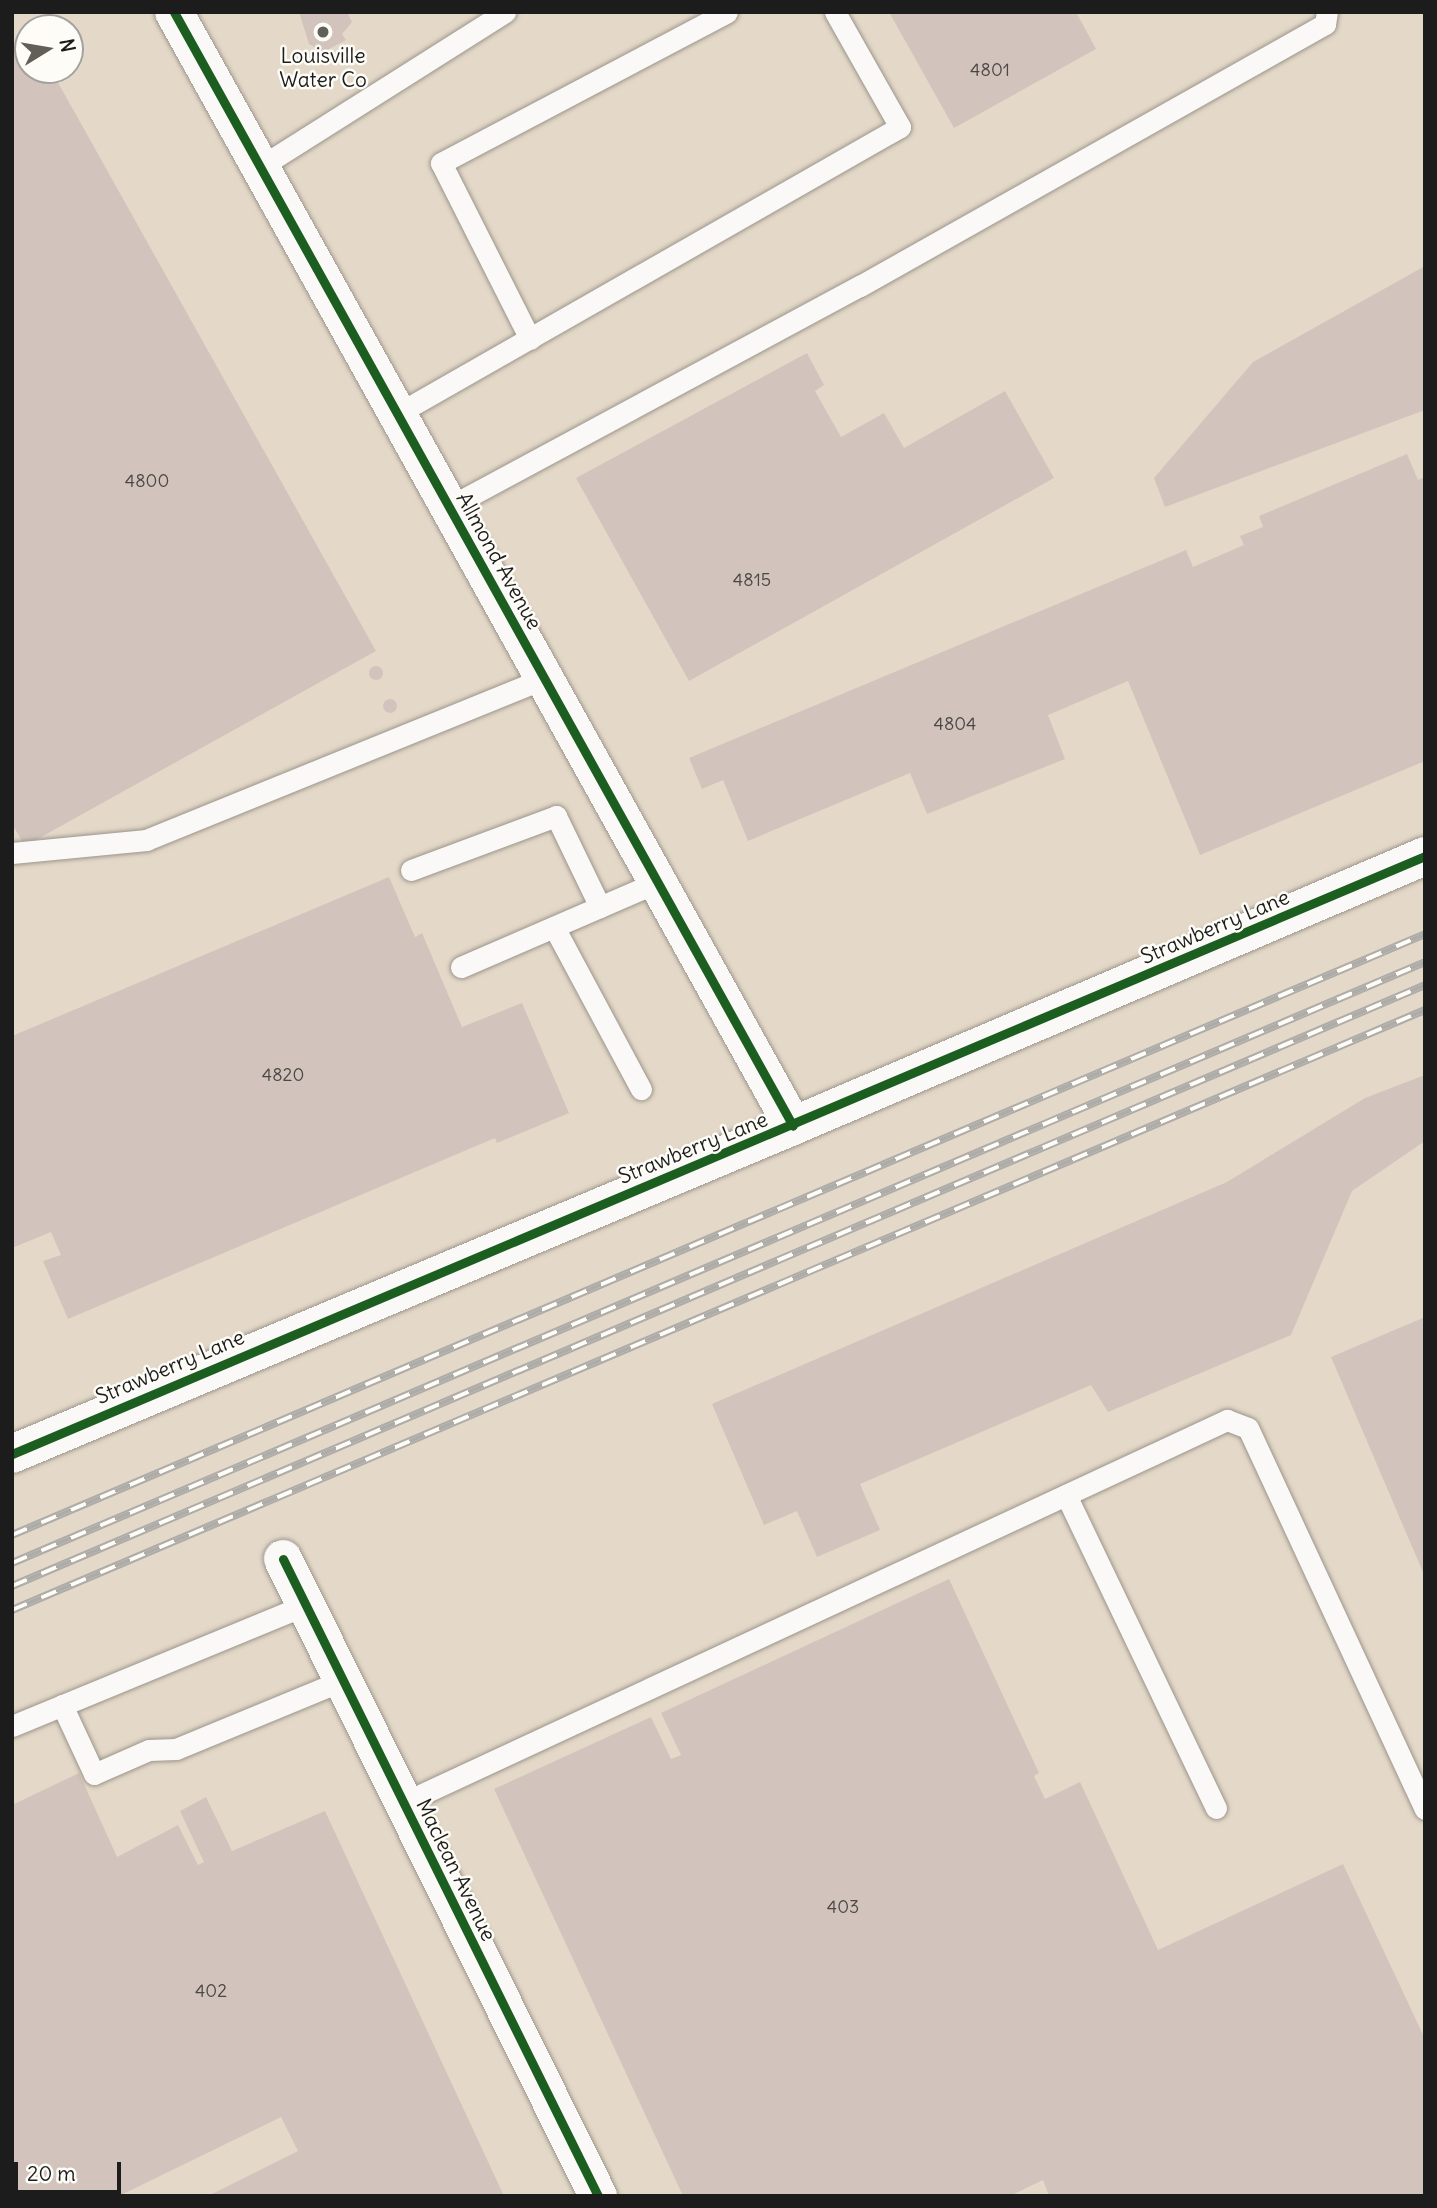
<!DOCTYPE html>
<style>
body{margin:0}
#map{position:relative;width:1437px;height:2208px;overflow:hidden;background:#e4d9c8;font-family:Delius,sans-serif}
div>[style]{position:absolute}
.building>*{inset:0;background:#d2c4bc}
.round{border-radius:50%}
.roads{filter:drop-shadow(0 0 2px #9c958c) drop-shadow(0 0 2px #9c958c)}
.service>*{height:21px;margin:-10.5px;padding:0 10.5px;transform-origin:10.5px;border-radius:10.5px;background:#fbf9f7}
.minor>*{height:38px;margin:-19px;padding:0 19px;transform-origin:19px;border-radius:19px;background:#fbf9f7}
.tertiary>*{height:38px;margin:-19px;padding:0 19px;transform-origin:19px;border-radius:19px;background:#fbf9f7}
.rail>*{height:8px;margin-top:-4px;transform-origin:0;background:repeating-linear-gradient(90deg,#fdfcf7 0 16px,#aeaca9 0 32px);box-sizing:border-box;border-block:2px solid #aeaca9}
.cycleway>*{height:9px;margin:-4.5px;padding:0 4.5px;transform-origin:4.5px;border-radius:4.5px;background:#1b5e20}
.dots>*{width:19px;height:19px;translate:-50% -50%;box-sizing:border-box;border:4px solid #fdfcf7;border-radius:50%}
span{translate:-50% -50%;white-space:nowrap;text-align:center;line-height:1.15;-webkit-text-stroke:5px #fdfcf7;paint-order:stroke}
.number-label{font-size:18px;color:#4a4745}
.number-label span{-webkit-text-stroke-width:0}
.poi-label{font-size:21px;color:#1c1c1c}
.street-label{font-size:21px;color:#1c1c1c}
.frame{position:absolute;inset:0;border:14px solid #1c1c1c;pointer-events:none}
.north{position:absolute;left:14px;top:14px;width:70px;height:70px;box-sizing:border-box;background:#fdfcf7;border:2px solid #a3a29f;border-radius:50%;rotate:79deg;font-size:19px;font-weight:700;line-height:28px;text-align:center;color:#1c1c1c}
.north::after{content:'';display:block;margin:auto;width:24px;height:32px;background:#625e58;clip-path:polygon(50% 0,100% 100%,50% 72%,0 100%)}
.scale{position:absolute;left:14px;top:2162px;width:107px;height:32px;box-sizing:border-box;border:4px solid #1c1c1c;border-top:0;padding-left:9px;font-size:21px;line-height:24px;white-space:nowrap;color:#1c1c1c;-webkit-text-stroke:5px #fdfcf7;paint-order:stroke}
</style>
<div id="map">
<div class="building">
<div style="clip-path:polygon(299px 12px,347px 12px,352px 22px,342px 34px,346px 40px,323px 52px,309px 44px)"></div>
<div style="clip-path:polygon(889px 12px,1076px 12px,1096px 49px,954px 128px)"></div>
<div style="clip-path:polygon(28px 43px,28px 70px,51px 70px,376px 651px,25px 846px,12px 824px,12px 52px)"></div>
<div style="clip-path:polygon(1425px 266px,1425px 410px,1165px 507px,1154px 478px,1253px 362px)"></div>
<div style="clip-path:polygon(807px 353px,824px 385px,815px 391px,841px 437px,884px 413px,904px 448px,1005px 391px,1054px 478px,689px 681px,576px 478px)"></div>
<div style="clip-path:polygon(1407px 454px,1418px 480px,1425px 477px,1425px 761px,1200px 855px,1128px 681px,1048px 715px,1065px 759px,927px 814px,910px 773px,748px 841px,723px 780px,702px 789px,689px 758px,1186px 550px,1193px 567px,1244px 545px,1240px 536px,1263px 527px,1259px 516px)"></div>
<div class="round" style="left:369px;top:666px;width:14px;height:14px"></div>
<div class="round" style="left:383px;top:699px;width:14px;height:14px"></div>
<div style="clip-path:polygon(389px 877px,415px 937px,422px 933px,462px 1027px,522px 1003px,569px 1113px,497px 1143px,495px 1138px,68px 1319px,43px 1261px,61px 1255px,51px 1232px,12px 1248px,12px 1036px)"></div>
<div style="clip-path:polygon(1425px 1075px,1425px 1141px,1352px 1191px,1291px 1335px,1108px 1412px,1091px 1385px,860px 1484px,880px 1530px,817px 1557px,797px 1511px,764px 1525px,712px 1404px,1227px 1182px,1365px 1098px)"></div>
<div style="clip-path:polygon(1425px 1317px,1425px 1577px,1331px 1357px)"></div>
<div style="clip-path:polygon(949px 1579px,1039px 1773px,1034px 1776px,1045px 1799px,1080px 1782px,1158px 1950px,1343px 1864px,1425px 2039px,1425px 2196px,1049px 2196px,1043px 2180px,1010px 2196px,683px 2196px,494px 1789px,651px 1717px,671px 1759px,681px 1755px,661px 1713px)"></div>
<div style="clip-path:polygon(79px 1773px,117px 1857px,178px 1825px,198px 1865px,204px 1862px,180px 1811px,206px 1797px,232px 1851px,325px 1811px,504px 2196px,208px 2196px,298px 2151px,281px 2117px,119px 2196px,12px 2196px,12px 1805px)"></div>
</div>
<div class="roads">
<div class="service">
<div style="left:260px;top:167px;width:290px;rotate:-32.3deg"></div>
<div style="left:530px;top:339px;width:197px;rotate:-116.8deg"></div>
<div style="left:441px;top:163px;width:323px;rotate:-27.8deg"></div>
<div style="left:397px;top:414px;width:579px;rotate:-29.71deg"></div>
<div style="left:900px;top:127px;width:132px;rotate:-119.5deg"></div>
<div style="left:449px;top:507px;width:467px;rotate:-28.3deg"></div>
<div style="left:860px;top:286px;width:534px;rotate:-29.4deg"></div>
<div style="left:1325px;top:24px;width:12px;rotate:-81deg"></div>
<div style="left:12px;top:853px;width:135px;rotate:-5.5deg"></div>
<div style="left:146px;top:840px;width:430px;rotate:-22.1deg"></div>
<div style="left:411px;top:870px;width:155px;rotate:-20.4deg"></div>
<div style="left:556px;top:816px;width:101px;rotate:64.2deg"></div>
<div style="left:554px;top:927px;width:184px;rotate:61.8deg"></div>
<div style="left:461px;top:967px;width:214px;rotate:-23.4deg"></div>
<div style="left:1066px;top:1495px;width:347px;rotate:64.4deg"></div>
<div style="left:62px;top:1705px;width:76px;rotate:65.1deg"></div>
<div style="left:94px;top:1774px;width:60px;rotate:-23.6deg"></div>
<div style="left:149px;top:1750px;width:27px;rotate:-2deg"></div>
<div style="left:176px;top:1749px;width:181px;rotate:-22.4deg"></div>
<div style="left:12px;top:1726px;width:318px;rotate:-22.4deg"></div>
<div style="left:403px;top:1803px;width:909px;rotate:-24.93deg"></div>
<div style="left:1227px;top:1420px;width:22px;rotate:21deg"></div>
<div style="left:1248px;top:1428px;width:420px;rotate:65.1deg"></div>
</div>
<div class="minor">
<div style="left:793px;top:1126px;width:687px;rotate:-23.13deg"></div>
<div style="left:283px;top:1559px;width:711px;rotate:63.69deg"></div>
</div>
<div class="tertiary">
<div style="left:12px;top:1454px;width:847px;rotate:-22.78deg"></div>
<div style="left:793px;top:1126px;width:1274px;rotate:-119.06deg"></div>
</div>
</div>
<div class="rail">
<div style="left:12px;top:1535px;width:1536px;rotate:-23.04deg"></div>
<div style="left:12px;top:1563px;width:1536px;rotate:-23.04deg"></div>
<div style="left:12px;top:1586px;width:1536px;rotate:-23.04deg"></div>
<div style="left:12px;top:1610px;width:1535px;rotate:-23.01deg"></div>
</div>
<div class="cycleway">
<div style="left:174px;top:12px;width:1274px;rotate:60.94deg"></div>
<div style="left:12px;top:1454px;width:1534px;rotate:-22.94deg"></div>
<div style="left:283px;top:1559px;width:711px;rotate:63.69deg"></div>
</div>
<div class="dots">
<div style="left:323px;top:32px;background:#625e58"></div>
</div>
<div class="number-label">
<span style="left:990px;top:70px">4801</span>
<span style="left:147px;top:481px">4800</span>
<span style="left:752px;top:580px">4815</span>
<span style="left:955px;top:724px">4804</span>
<span style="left:283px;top:1075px">4820</span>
<span style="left:843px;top:1907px">403</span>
<span style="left:211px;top:1991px">402</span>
</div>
<div class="poi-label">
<span style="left:323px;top:68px">Louisville<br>Water Co</span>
</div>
<div class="street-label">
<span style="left:499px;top:561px;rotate:61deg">Allmond Avenue</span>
<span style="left:1215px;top:927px;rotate:-23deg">Strawberry Lane</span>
<span style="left:693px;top:1148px;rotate:-22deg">Strawberry Lane</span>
<span style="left:170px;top:1367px;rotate:-23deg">Strawberry Lane</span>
<span style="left:456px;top:1870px;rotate:64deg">Maclean Avenue</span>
</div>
<div class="frame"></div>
<div class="north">N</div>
<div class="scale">20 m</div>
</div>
